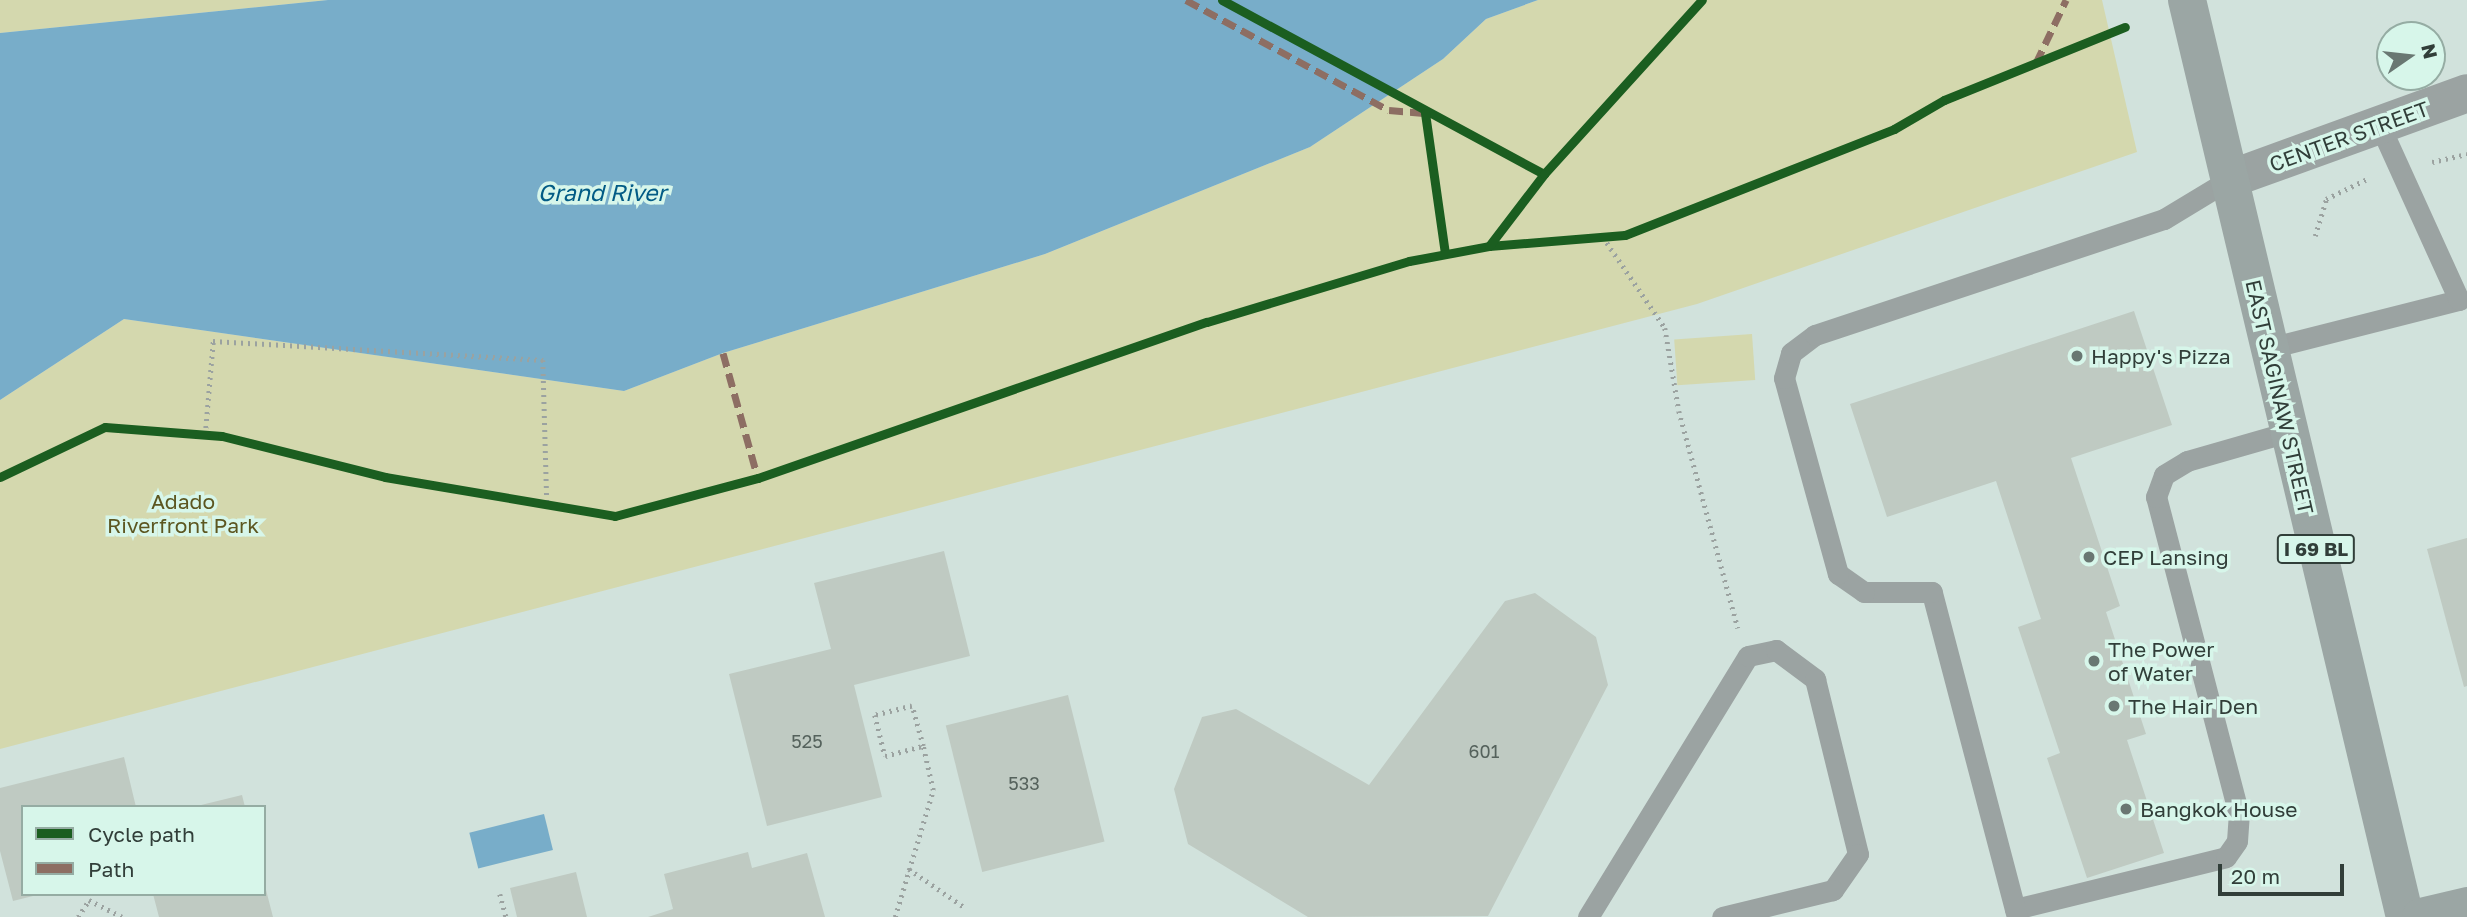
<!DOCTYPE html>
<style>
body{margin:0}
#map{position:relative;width:2467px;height:917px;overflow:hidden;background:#d1e2dc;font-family:"Golos Text",sans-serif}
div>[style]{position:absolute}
.green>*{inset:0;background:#d4d8ae;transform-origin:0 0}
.water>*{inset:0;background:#78adc9;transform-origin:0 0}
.building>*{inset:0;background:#bfcac2;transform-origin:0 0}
.path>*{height:4.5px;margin-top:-2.25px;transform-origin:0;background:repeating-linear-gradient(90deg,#9ba2a0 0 2px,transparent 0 7px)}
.lane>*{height:21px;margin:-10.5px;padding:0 10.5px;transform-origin:10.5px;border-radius:10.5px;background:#9ba3a2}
.street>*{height:38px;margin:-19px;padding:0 19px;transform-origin:19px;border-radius:19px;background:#9ba3a2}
.primary>*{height:38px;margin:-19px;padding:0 19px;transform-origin:19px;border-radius:19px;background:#9ba6a4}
.quiet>*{height:7px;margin-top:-3.5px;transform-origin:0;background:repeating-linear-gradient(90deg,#8d6e63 0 14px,transparent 0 21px)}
.cycleway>*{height:9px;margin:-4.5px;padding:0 4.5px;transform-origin:4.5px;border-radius:4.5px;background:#1b5e20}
.dots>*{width:19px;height:19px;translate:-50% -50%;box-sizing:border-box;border:4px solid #d7f6ea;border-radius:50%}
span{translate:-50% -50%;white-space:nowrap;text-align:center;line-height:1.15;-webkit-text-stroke:7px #d7f6ea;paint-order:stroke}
.number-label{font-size:18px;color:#55625c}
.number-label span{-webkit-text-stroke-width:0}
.shield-label span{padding:2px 5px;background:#d7f6ea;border:2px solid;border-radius:5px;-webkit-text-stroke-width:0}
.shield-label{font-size:19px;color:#313e39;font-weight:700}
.street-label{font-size:21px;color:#313e39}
.poi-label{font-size:21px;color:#313e39}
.left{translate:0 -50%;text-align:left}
.park-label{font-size:21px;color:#5c5620}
.water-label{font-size:23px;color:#025b85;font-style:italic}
.legend{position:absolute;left:21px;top:805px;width:245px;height:91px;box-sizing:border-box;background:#d7f6ea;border:2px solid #95aca3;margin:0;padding:9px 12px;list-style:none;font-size:21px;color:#313e39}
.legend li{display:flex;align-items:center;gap:14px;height:35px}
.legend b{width:35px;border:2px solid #95aca3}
.north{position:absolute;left:2376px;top:21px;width:70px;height:70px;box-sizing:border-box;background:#d7f6ea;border:2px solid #95aca3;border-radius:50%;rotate:76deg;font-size:19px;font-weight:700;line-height:28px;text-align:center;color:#313e39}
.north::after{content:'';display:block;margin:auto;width:24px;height:32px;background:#697772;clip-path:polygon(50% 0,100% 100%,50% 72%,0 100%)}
.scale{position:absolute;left:2218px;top:864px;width:126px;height:32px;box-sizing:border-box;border:4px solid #313e39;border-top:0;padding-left:9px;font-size:21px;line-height:24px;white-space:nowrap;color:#313e39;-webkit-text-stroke:5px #d7f6ea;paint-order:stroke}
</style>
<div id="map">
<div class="green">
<div style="clip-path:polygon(0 0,328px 0,0 33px)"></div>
<div style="clip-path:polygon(1538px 0,2102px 0,2137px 152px,1697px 304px,0 749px,0 400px,124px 319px,624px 391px,723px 353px,1045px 254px,1310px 147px,1443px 59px,1486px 19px)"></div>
<div style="left:1752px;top:334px;width:46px;height:78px;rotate:86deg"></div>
</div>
<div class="water">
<div style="clip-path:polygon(328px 0,1538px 0,1486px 19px,1443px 59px,1310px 147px,1045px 254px,723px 353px,624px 391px,124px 319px,0 400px,0 33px)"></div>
<div style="left:544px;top:814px;width:37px;height:77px;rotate:76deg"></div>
</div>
<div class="building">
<div style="clip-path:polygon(2134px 311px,2172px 425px,2071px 458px,2120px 606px,2106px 612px,2146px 734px,2127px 740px,2164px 853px,2087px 878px,2047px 758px,2060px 753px,2018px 627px,2041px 619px,1996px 481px,1887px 517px,1850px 404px)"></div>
<div style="clip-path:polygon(2467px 538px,2467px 686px,2464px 687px,2427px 549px)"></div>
<div style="clip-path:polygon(944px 551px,970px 656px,854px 685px,882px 797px,767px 826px,729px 674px,831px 649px,814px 583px)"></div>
<div style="clip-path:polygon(1535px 593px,1596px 637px,1608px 685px,1488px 916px,1308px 917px,1188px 844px,1174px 789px,1202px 717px,1236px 709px,1369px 785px,1505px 601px)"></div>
<div style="left:1068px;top:695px;width:151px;height:126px;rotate:76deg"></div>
<div style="clip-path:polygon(124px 757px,136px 807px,23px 807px,23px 894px,37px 895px,13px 901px,0 851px,0 788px)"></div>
<div style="clip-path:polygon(242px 795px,245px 807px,198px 807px,197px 806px)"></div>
<div style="clip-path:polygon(748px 852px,752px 868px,807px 853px,825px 917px,648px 917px,673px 909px,664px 874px)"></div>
<div style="clip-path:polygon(576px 872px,587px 917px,517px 917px,510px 888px)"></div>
<div style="clip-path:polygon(265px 886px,273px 917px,159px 917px,153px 894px,264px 894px)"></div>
</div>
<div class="path">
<div style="left:2432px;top:162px;width:36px;rotate:-13deg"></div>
<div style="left:2315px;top:236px;width:39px;rotate:-73deg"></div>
<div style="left:2326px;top:199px;width:48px;rotate:-26deg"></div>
<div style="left:1603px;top:237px;width:110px;rotate:55.7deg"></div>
<div style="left:1665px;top:328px;width:84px;rotate:80.4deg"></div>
<div style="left:1679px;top:411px;width:225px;rotate:74.8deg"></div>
<div style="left:205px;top:435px;width:94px;rotate:-85.1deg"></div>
<div style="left:213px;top:341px;width:331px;rotate:3.3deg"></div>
<div style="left:543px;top:360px;width:145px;rotate:88.4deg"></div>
<div style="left:909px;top:869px;width:67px;rotate:34.6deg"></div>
<div style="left:500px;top:894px;width:24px;rotate:75deg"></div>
<div style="left:78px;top:917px;width:20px;rotate:-57deg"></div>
<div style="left:89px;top:900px;width:37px;rotate:27deg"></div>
<div style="left:895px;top:917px;width:133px;rotate:-73.3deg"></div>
<div style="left:933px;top:790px;width:45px;rotate:-102.8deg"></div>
<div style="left:923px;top:746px;width:41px;rotate:-105.4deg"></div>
<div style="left:912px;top:706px;width:38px;rotate:166deg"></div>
<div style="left:875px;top:715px;width:42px;rotate:76.3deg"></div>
<div style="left:885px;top:756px;width:39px;rotate:-15deg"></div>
</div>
<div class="lane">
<div style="left:2269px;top:348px;width:196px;rotate:-14.2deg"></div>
<div style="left:2459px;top:300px;width:193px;rotate:-114.4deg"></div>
<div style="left:2015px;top:909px;width:217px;rotate:-13.8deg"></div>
<div style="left:2226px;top:857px;width:19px;rotate:-55deg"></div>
<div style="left:2237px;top:841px;width:26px;rotate:-86deg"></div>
<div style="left:2239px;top:815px;width:329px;rotate:-104.6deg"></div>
<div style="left:2156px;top:497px;width:23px;rotate:-70deg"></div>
<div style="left:2164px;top:475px;width:27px;rotate:-31deg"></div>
<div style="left:2187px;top:461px;width:105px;rotate:-16deg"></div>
<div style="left:1588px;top:917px;width:306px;rotate:-58.5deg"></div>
<div style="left:1748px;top:656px;width:29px;rotate:-12deg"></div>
<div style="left:1776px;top:650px;width:49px;rotate:36.6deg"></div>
<div style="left:1815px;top:679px;width:180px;rotate:76.2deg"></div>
<div style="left:1858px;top:854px;width:44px;rotate:124.8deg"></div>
<div style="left:1833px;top:890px;width:114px;rotate:166.3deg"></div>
<div style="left:2017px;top:917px;width:336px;rotate:-104.7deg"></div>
<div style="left:1932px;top:592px;width:68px;rotate:180deg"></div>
<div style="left:1864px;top:592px;width:32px;rotate:-145deg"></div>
<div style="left:1838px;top:574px;width:203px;rotate:-105.4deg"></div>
<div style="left:1784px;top:378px;width:26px;rotate:-74deg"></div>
<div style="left:1791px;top:353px;width:30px;rotate:-37deg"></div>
<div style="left:1815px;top:335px;width:368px;rotate:-18.4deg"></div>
<div style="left:2164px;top:219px;width:77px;rotate:-31.2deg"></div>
</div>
<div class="street">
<div style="left:2230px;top:179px;width:252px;rotate:-19.9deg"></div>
</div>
<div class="primary">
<div style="left:2187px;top:0;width:943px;rotate:76.63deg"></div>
<div style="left:2421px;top:917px;width:47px;rotate:-13.4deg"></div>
</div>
<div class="quiet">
<div style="left:1186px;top:0;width:231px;rotate:28.5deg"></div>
<div style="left:1389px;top:110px;width:35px;rotate:5deg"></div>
<div style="left:2036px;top:63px;width:70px;rotate:-64.5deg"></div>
<div style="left:723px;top:353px;width:130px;rotate:74.4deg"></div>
</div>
<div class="cycleway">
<div style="left:1222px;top:0;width:366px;rotate:28.4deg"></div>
<div style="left:1425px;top:113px;width:142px;rotate:81.9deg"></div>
<div style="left:1489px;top:246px;width:136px;rotate:-4.6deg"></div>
<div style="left:1625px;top:235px;width:289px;rotate:-21.5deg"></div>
<div style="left:1894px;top:129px;width:58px;rotate:-30.1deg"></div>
<div style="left:1944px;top:100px;width:195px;rotate:-22deg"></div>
<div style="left:0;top:477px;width:116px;rotate:-25.5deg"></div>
<div style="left:105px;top:427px;width:117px;rotate:4.4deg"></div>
<div style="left:222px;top:436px;width:168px;rotate:14.1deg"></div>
<div style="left:385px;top:477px;width:233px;rotate:9.6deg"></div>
<div style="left:615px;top:516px;width:148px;rotate:-14.9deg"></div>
<div style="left:758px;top:478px;width:475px;rotate:-19.2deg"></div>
<div style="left:1207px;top:322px;width:211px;rotate:-16.8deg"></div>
<div style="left:1409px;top:261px;width:81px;rotate:-10.6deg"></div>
<div style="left:1489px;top:246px;width:91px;rotate:-52.6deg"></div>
<div style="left:1544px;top:174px;width:235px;rotate:-47.8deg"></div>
</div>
<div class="dots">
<div style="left:2077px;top:356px;background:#697772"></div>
<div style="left:2089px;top:557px;background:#697772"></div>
<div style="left:2094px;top:661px;background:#697772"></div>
<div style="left:2114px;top:706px;background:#697772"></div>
<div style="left:2126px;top:809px;background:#697772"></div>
</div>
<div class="number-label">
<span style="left:807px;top:741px">525</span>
<span style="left:1484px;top:751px">601</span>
<span style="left:1024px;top:783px">533</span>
</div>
<div class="shield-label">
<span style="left:2316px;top:549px">I 69 BL</span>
</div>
<div class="street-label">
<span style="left:2349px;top:136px;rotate:-20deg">CENTER STREET</span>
<span style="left:2280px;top:397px;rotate:77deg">EAST SAGINAW STREET</span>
</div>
<div class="poi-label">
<span class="left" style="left:2091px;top:356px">Happy's Pizza</span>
<span class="left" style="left:2103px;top:557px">CEP Lansing</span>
<span class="left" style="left:2108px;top:661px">The Power<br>of Water</span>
<span class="left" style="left:2128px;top:706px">The Hair Den</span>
<span class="left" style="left:2140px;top:809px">Bangkok House</span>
</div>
<div class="park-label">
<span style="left:183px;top:513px">Adado<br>Riverfront Park</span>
</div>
<div class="water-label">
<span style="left:602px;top:192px">Grand River</span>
</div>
<ul class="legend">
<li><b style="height:9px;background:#1b5e20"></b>Cycle path</li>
<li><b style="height:9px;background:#8d6e63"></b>Path</li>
</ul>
<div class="north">N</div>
<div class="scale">20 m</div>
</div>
